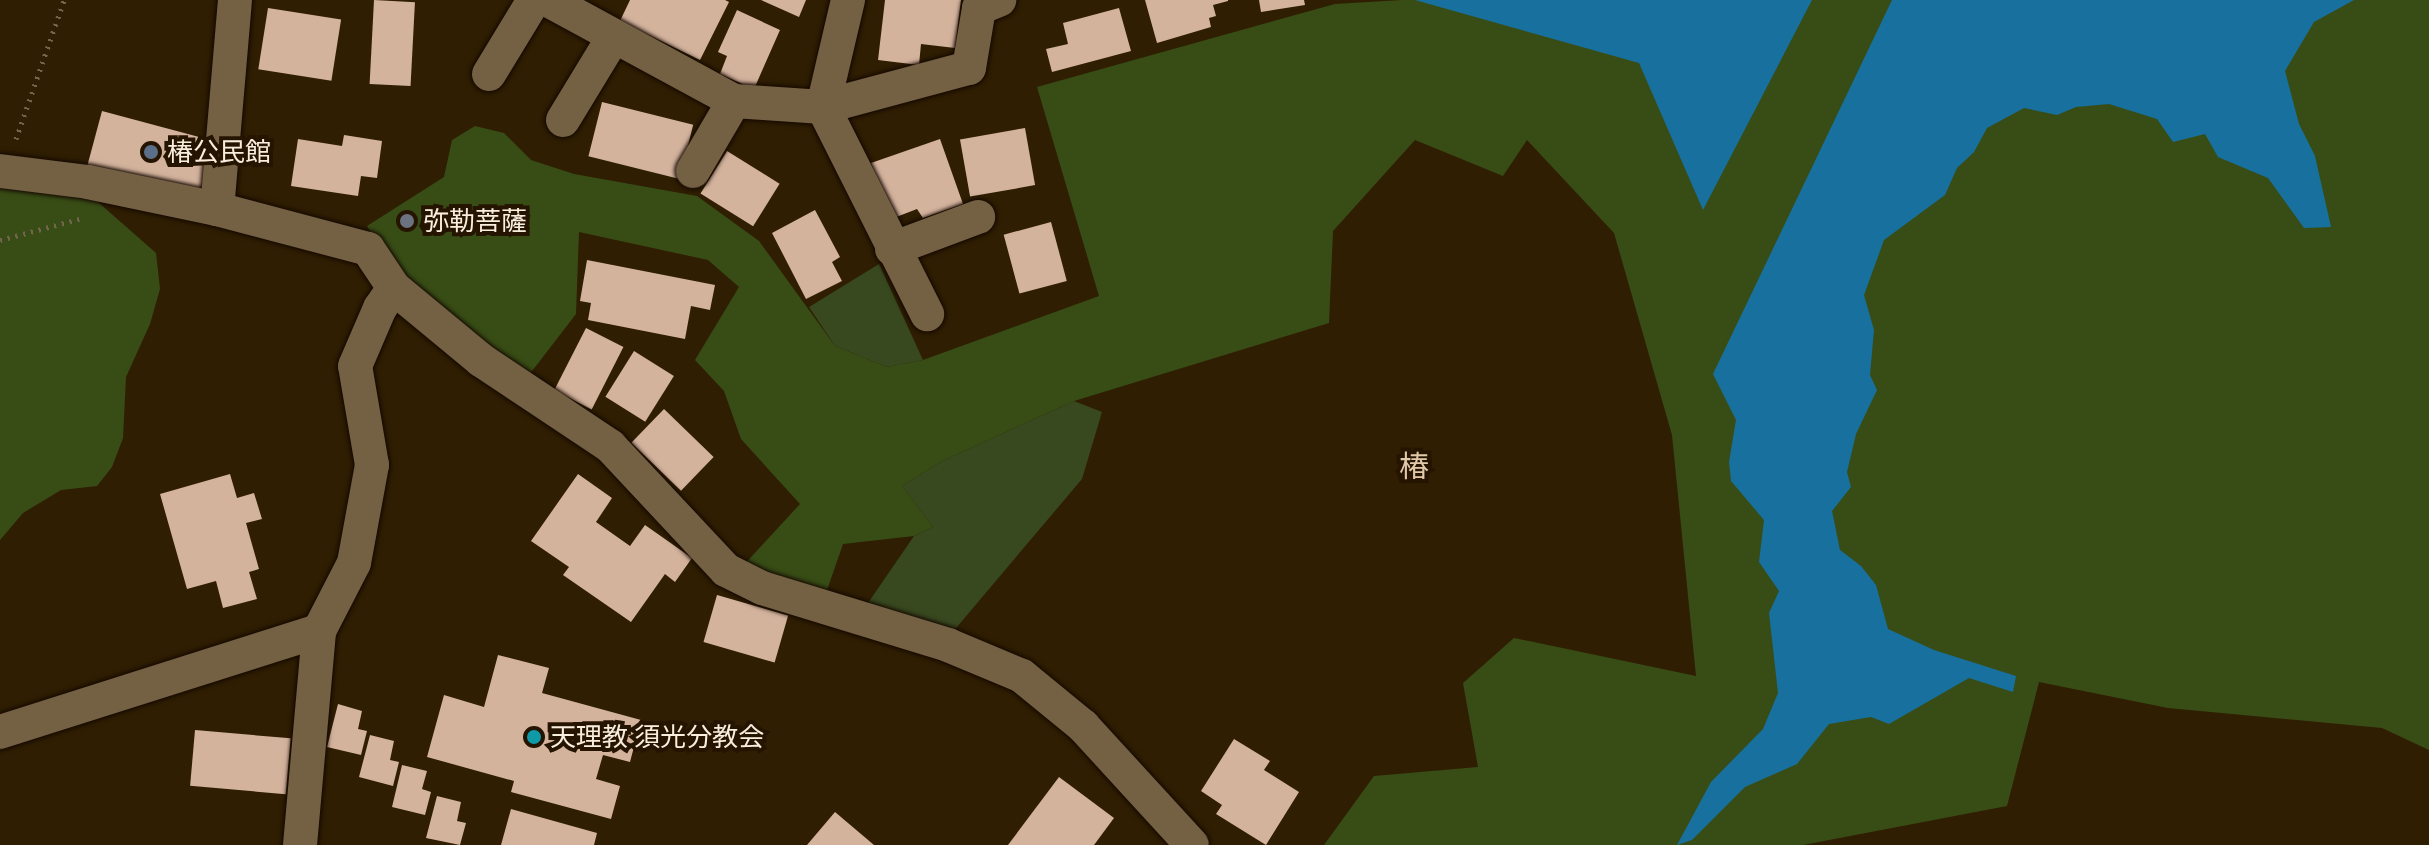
<!DOCTYPE html>
<meta charset="utf-8">
<style>
body{margin:0}
#map{position:relative;width:2429px;height:845px;overflow:hidden;background:#2f1e02;font-family:"IBM Plex Sans","Noto Sans JP",sans-serif}
div>[style]{position:absolute}
.green>*{inset:0;background:#38481f}
.forest>*{inset:0;background:#384d15}
.water>*{inset:0;background:#17709e}
.building>*{inset:0;background:#d4b39d;transform-origin:0 0}
.path>*{height:5px;margin-top:-2.5px;transform-origin:0;background:repeating-linear-gradient(90deg,#73644c 0 2px,transparent 0 8px)}
.roads{filter:drop-shadow(0 0 2px #140800) drop-shadow(0 0 2px #140800)}
.minor>*{height:34px;margin:-17px;padding:0 17px;transform-origin:17px;border-radius:17px;background:#746043}
.dots>*{width:22px;height:22px;translate:-50% -50%;box-sizing:border-box;border:4px solid #251400;border-radius:50%}
span{translate:-50% -50%;white-space:nowrap;text-align:center;line-height:1.15;-webkit-text-stroke:8px #251400;paint-order:stroke}
.poi-label{font-size:26px;color:#f9eddd}
.left{translate:0 -50%;text-align:left}
.quarter-label{font-size:30px;color:#e0c8a9}
</style>
<div id="map">
<div class="green">
<div style="clip-path:polygon(879px 264px,923px 360px,887px 367px,835px 346px,809px 307px)"></div>
<div style="clip-path:polygon(1074px 401px,1102px 412px,1082px 479px,951px 634px,868px 603px,914px 536px,933px 527px,902px 486px,942px 461px)"></div>
</div>
<div class="forest">
<div style="clip-path:polygon(1402px 0,2429px 0,2429px 750px,2382px 728px,2168px 708px,2039px 682px,2007px 806px,1803px 845px,1324px 845px,1374px 776px,1478px 767px,1463px 683px,1514px 638px,1696px 676px,1672px 435px,1614px 233px,1527px 140px,1503px 176px,1415px 140px,1333px 231px,1329px 323px,1074px 401px,942px 461px,902px 486px,933px 527px,914px 536px,843px 544px,826px 593px,742px 567px,800px 504px,741px 439px,724px 391px,695px 360px,739px 287px,708px 260px,579px 232px,576px 314px,529px 375px,401px 282px,367px 226px,444px 177px,452px 140px,475px 126px,504px 133px,531px 160px,574px 174px,697px 196px,759px 241px,835px 346px,887px 367px,923px 360px,1099px 296px,1037px 87px,1335px 4px)"></div>
<div style="clip-path:polygon(0 177px,82px 188px,156px 253px,160px 289px,150px 324px,126px 377px,123px 438px,112px 467px,97px 486px,61px 490px,23px 513px,0 540px)"></div>
</div>
<div class="water">
<div style="clip-path:polygon(1415px 0,1812px 0,1703px 210px,1639px 63px)"></div>
<div style="clip-path:polygon(1892px 0,2354px 0,2314px 22px,2285px 71px,2299px 124px,2315px 156px,2331px 227px,2304px 228px,2268px 178px,2218px 157px,2205px 134px,2173px 142px,2157px 119px,2109px 104px,2076px 107px,2057px 115px,2024px 108px,1987px 128px,1974px 152px,1957px 168px,1945px 195px,1884px 240px,1864px 295px,1874px 330px,1870px 375px,1877px 390px,1856px 434px,1847px 472px,1851px 487px,1832px 511px,1840px 550px,1861px 566px,1876px 585px,1888px 629px,1934px 650px,2016px 676px,2013px 692px,1969px 678px,1889px 724px,1871px 717px,1829px 724px,1797px 764px,1745px 787px,1692px 840px,1677px 845px,1711px 782px,1763px 729px,1778px 693px,1769px 613px,1779px 591px,1759px 562px,1764px 520px,1731px 481px,1729px 462px,1736px 420px,1713px 374px)"></div>
</div>
<div class="building">
<div style="left:374px;top:0;width:41px;height:84px;rotate:3deg"></div>
<div style="clip-path:polygon(630px 0,725px 0,729px 2px,700px 60px,620px 21px)"></div>
<div style="clip-path:polygon(761px 0,806px 0,799px 17px)"></div>
<div style="clip-path:polygon(885px 0,961px 0,955px 48px,921px 44px,919px 65px,878px 60px)"></div>
<div style="clip-path:polygon(1145px 0,1228px 0,1228px 1px,1213px 5px,1216px 16px,1209px 18px,1211px 27px,1157px 43px)"></div>
<div style="clip-path:polygon(1259px 0,1304px 0,1305px 5px,1261px 12px)"></div>
<div style="left:268px;top:8px;width:74px;height:62px;rotate:9deg"></div>
<div style="clip-path:polygon(1119px 8px,1131px 51px,1052px 72px,1046px 49px,1068px 44px,1063px 23px)"></div>
<div style="clip-path:polygon(737px 10px,780px 30px,754px 89px,720px 74px,727px 56px,718px 52px)"></div>
<div style="left:602px;top:102px;width:94px;height:56px;rotate:14deg"></div>
<div style="left:102px;top:111px;width:116px;height:56px;rotate:15deg"></div>
<div style="left:1025px;top:128px;width:58px;height:66px;rotate:80deg"></div>
<div style="clip-path:polygon(344px 135px,382px 141px,377px 178px,361px 176px,358px 196px,291px 186px,298px 139px,342px 146px)"></div>
<div style="clip-path:polygon(940px 139px,963px 204px,923px 218px,917px 209px,891px 219px,871px 163px)"></div>
<div style="left:727px;top:151px;width:62px;height:50px;rotate:32deg"></div>
<div style="clip-path:polygon(815px 210px,840px 257px,832px 262px,842px 281px,806px 299px,772px 233px)"></div>
<div style="left:1051px;top:222px;width:61px;height:49px;rotate:75deg"></div>
<div style="clip-path:polygon(587px 260px,715px 285px,710px 310px,691px 306px,685px 339px,588px 320px,591px 303px,580px 301px)"></div>
<div style="left:586px;top:328px;width:42px;height:70px;rotate:27deg"></div>
<div style="left:634px;top:351px;width:47px;height:54px;rotate:32deg"></div>
<div style="left:664px;top:409px;width:69px;height:47px;rotate:44deg"></div>
<div style="clip-path:polygon(230px 474px,237px 498px,254px 493px,262px 519px,246px 523px,259px 569px,249px 572px,257px 599px,223px 608px,216px 581px,187px 589px,160px 494px)"></div>
<div style="clip-path:polygon(578px 474px,612px 498px,596px 522px,630px 546px,645px 525px,692px 558px,675px 582px,665px 574px,631px 622px,563px 575px,569px 567px,531px 541px)"></div>
<div style="left:717px;top:595px;width:74px;height:49px;rotate:16deg"></div>
<div style="clip-path:polygon(498px 655px,549px 668px,542px 693px,641px 720px,630px 762px,603px 755px,596px 779px,620px 786px,611px 819px,511px 792px,514px 781px,427px 757px,444px 695px,484px 707px)"></div>
<div style="clip-path:polygon(338px 704px,362px 711px,358px 729px,367px 731px,361px 755px,327px 747px)"></div>
<div style="left:195px;top:730px;width:96px;height:56px;rotate:5deg"></div>
<div style="clip-path:polygon(370px 735px,394px 741px,390px 760px,399px 762px,393px 786px,359px 777px)"></div>
<div style="clip-path:polygon(1234px 739px,1270px 761px,1264px 770px,1299px 792px,1266px 845px,1216px 814px,1222px 805px,1201px 791px)"></div>
<div style="clip-path:polygon(402px 765px,427px 771px,422px 789px,431px 792px,425px 815px,392px 807px)"></div>
<div style="clip-path:polygon(1059px 777px,1114px 818px,1094px 845px,1008px 845px)"></div>
<div style="clip-path:polygon(437px 796px,461px 802px,457px 821px,466px 823px,460px 845px,426px 838px)"></div>
<div style="clip-path:polygon(511px 809px,597px 833px,594px 845px,501px 845px)"></div>
<div style="clip-path:polygon(835px 812px,874px 845px,807px 845px)"></div>
</div>
<div class="path">
<div style="left:16px;top:139px;width:147px;rotate:-70.9deg"></div>
<div style="left:0;top:240px;width:82px;rotate:-14.9deg"></div>
</div>
<div class="roads">
<div class="minor">
<div style="left:235px;top:0;width:210px;rotate:94.9deg"></div>
<div style="left:217px;top:209px;width:156px;rotate:14.8deg"></div>
<div style="left:368px;top:249px;width:47px;rotate:56.3deg"></div>
<div style="left:394px;top:288px;width:113px;rotate:39.6deg"></div>
<div style="left:481px;top:360px;width:155px;rotate:33.7deg"></div>
<div style="left:610px;top:446px;width:170px;rotate:46.9deg"></div>
<div style="left:726px;top:570px;width:40px;rotate:26.6deg"></div>
<div style="left:762px;top:588px;width:195px;rotate:17deg"></div>
<div style="left:948px;top:645px;width:80px;rotate:22.7deg"></div>
<div style="left:1022px;top:676px;width:79px;rotate:39.3deg"></div>
<div style="left:1083px;top:726px;width:161px;rotate:47.5deg"></div>
<div style="left:548px;top:0;width:212px;rotate:28.5deg"></div>
<div style="left:734px;top:101px;width:89px;rotate:3.9deg"></div>
<div style="left:823px;top:107px;width:151px;rotate:-15deg"></div>
<div style="left:969px;top:68px;width:61px;rotate:-80.5deg"></div>
<div style="left:979px;top:8px;width:22px;rotate:-22deg"></div>
<div style="left:848px;top:0;width:110px;rotate:103.2deg"></div>
<div style="left:823px;top:107px;width:232px;rotate:63.3deg"></div>
<div style="left:489px;top:74px;width:87px;rotate:-58.7deg"></div>
<div style="left:563px;top:120px;width:98px;rotate:-58.7deg"></div>
<div style="left:0;top:171px;width:89px;rotate:7.1deg"></div>
<div style="left:88px;top:182px;width:132px;rotate:11.8deg"></div>
<div style="left:693px;top:171px;width:81px;rotate:-59.6deg"></div>
<div style="left:892px;top:249px;width:92px;rotate:-20.4deg"></div>
<div style="left:0;top:732px;width:335px;rotate:-17.6deg"></div>
<div style="left:300px;top:845px;width:215px;rotate:-84.9deg"></div>
<div style="left:319px;top:631px;width:76px;rotate:-62.8deg"></div>
<div style="left:354px;top:563px;width:100px;rotate:-79.6deg"></div>
<div style="left:372px;top:465px;width:100px;rotate:-99.7deg"></div>
<div style="left:355px;top:366px;width:63px;rotate:-66.7deg"></div>
<div style="left:380px;top:308px;width:24px;rotate:-55deg"></div>
</div>
</div>
<div class="dots">
<div style="left:151px;top:152px;background:#5c6f8a"></div>
<div style="left:407px;top:221px;background:#6b7280"></div>
<div style="left:534px;top:737px;background:#0f9aa8"></div>
</div>
<div class="poi-label">
<span class="left" style="left:167px;top:152px">椿公民館</span>
<span class="left" style="left:423px;top:221px">弥勒菩薩</span>
<span class="left" style="left:550px;top:737px">天理教 須光分教会</span>
</div>
<div class="quarter-label">
<span style="left:1414px;top:466px">椿</span>
</div>
</div>
